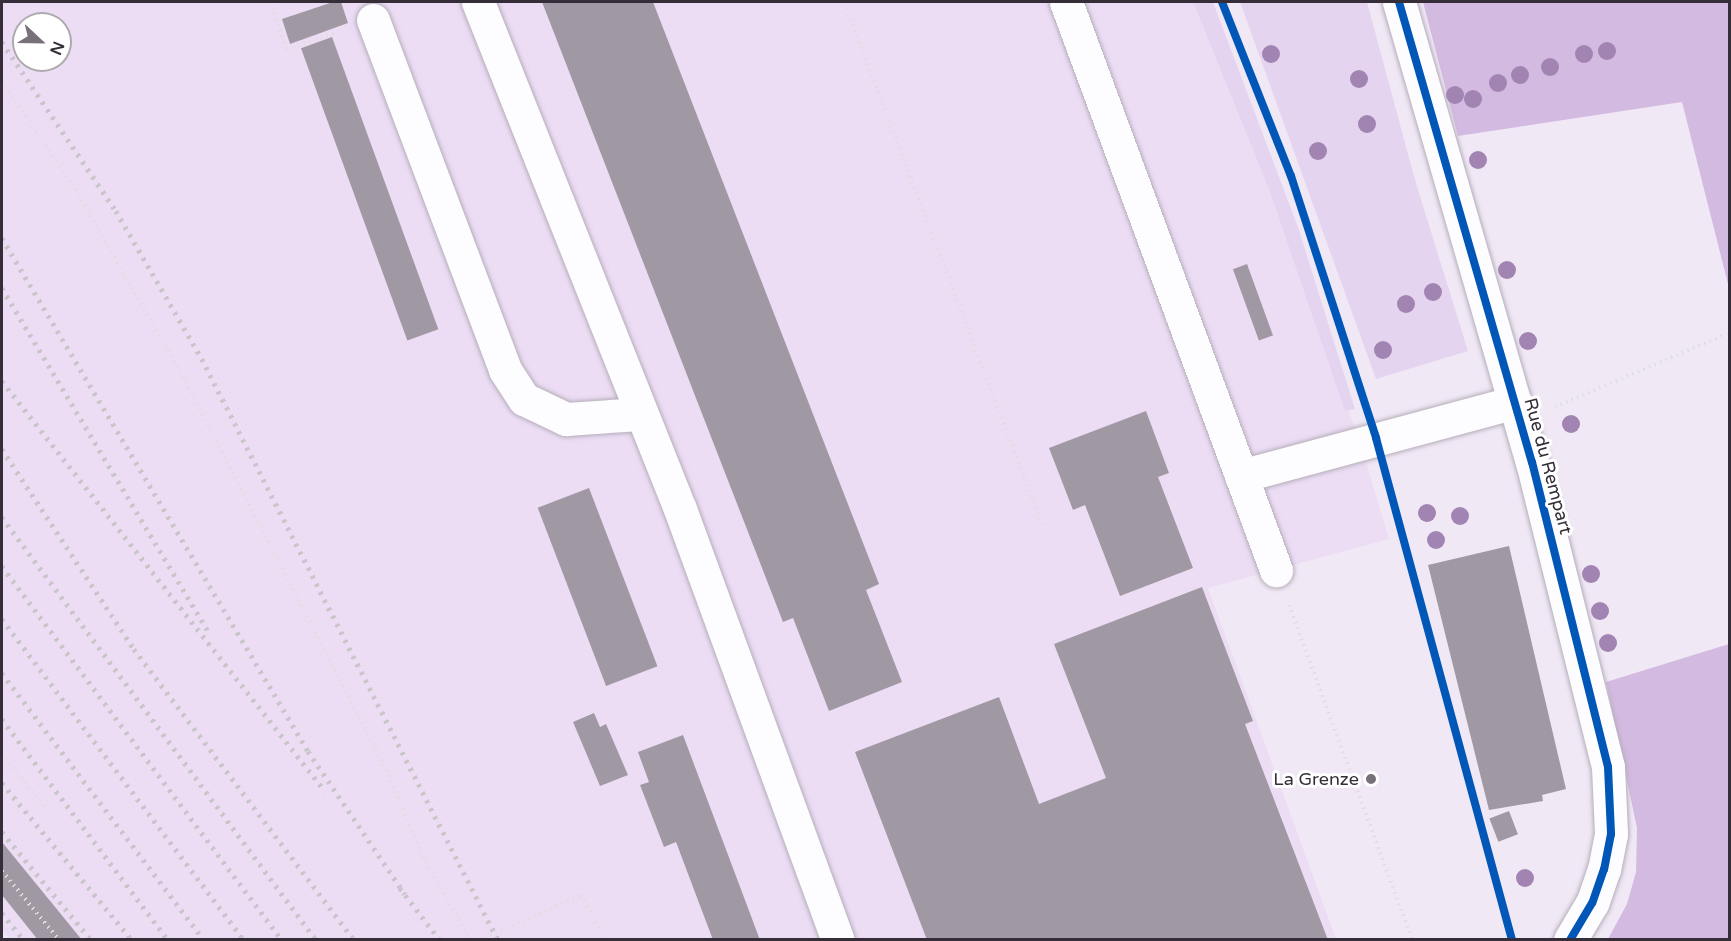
<!DOCTYPE html>
<style>
body{margin:0}
#map{position:relative;width:1731px;height:941px;overflow:hidden;background:#f1e8f6;font-family:"Varela Round",sans-serif}
div>[style]{position:absolute}
.built>*{inset:0;background:#ecddf5}
.green>*{inset:0;background:#e5d4f0}
.forest>*{inset:0;background:#d3bae1}
.building>*{inset:0;background:#a099a4;transform-origin:0 0}
.path>*{height:4px;margin-top:-2px;transform-origin:0;background:repeating-linear-gradient(90deg,#e1dee2 0 1.5px,transparent 0 6px)}
.roads{filter:drop-shadow(0 0 2px #b5aeb9) drop-shadow(0 0 2px #b5aeb9)}
.minor>*{height:33px;margin:-16.5px;padding:0 16.5px;transform-origin:16.5px;border-radius:16.5px;background:#fdfcfe}
.rail>*{height:4.5px;margin-top:-2.25px;transform-origin:0;background:repeating-linear-gradient(90deg,#c8c6ca 0 3px,transparent 0 9px)}
.cycleway>*{height:8px;margin:-4px;padding:0 4px;transform-origin:4px;border-radius:4px;background:#0057b8}
.trees>*{width:18px;height:18px;margin:-9px;border-radius:50%;background:#a284b2}
.dots>*{width:16px;height:16px;translate:-50% -50%;box-sizing:border-box;border:3px solid #fff;border-radius:50%}
span{translate:-50% -50%;white-space:nowrap;text-align:center;line-height:1.15;-webkit-text-stroke:6px #fff;paint-order:stroke}
.street-label{font-size:18px;color:#352e38}
.poi-label{font-size:18px;color:#352e38}
.right{translate:-100% -50%;text-align:right}
.frame{position:absolute;inset:0;border:3px solid #352e38;pointer-events:none}
.north{position:absolute;left:12px;top:12px;width:60px;height:60px;box-sizing:border-box;background:#fff;border:2px solid #aeabaf;border-radius:50%;rotate:112deg;font-size:16px;font-weight:700;line-height:24px;text-align:center;color:#352e38}
.north::after{content:'';display:block;margin:auto;width:21px;height:27px;background:#776f7a;clip-path:polygon(50% 0,100% 100%,50% 72%,0 100%)}
</style>
<div id="map">
<div class="built">
<div style="clip-path:polygon(evenodd,2px 2px,1193px 2px,1270px 192px,1360px 442px,1389px 539px,1208px 588px,1336px 939px,10px 939px,2px 930px,2px 2px,24px 24px,60px 24px,60px 60px,24px 60px,24px 24px)"></div>
</div>
<div class="green">
<div style="clip-path:polygon(1193px 2px,1213px 2px,1298px 227px,1355px 409px,1345px 411px,1270px 192px)"></div>
<div style="clip-path:polygon(1240px 2px,1367px 2px,1415px 180px,1468px 351px,1376px 379px)"></div>
</div>
<div class="forest">
<div style="clip-path:polygon(1423px 2px,1729px 2px,1729px 288px,1682px 102px,1458px 136px)"></div>
<div style="clip-path:polygon(1729px 644px,1729px 939px,1608px 939px,1627px 904px,1636px 872px,1637px 828px,1606px 682px)"></div>
</div>
<div class="building">
<div style="clip-path:polygon(333px 2px,341px 2px,348px 23px,290px 44px,282px 19px)"></div>
<div style="clip-path:polygon(542px 2px,653px 2px,879px 584px,866px 590px,902px 682px,829px 711px,793px 618px,783px 622px)"></div>
<div style="left:332px;top:37px;width:311px;height:33px;rotate:70deg"></div>
<div style="left:1247px;top:264px;width:76px;height:15px;rotate:70deg"></div>
<div style="clip-path:polygon(1146px 411px,1169px 473px,1158px 477px,1193px 568px,1120px 596px,1085px 505px,1073px 510px,1049px 448px)"></div>
<div style="left:589px;top:488px;width:191px;height:55px;rotate:69deg"></div>
<div style="clip-path:polygon(1509px 546px,1566px 789px,1542px 795px,1543px 801px,1489px 810px,1428px 565px)"></div>
<div style="clip-path:polygon(1202px 587px,1253px 721px,1245px 724px,1328px 940px,927px 940px,855px 752px,999px 697px,1039px 804px,1106px 778px,1054px 644px)"></div>
<div style="clip-path:polygon(594px 713px,600px 727px,606px 724px,628px 775px,600px 786px,573px 722px)"></div>
<div style="clip-path:polygon(683px 735px,760px 940px,713px 940px,676px 842px,664px 847px,640px 785px,649px 782px,638px 752px)"></div>
<div style="left:1509px;top:811px;width:25px;height:21px;rotate:69deg"></div>
<div style="clip-path:polygon(2px 842px,82px 940px,38px 940px,2px 895px)"></div>
</div>
<div class="path">
<div style="left:270px;top:2px;width:51px;rotate:70.5deg"></div>
<div style="left:287px;top:50px;width:53px;rotate:-19.8deg"></div>
<div style="left:844px;top:2px;width:561px;rotate:69.24deg"></div>
<div style="left:2px;top:81px;width:125px;rotate:55.8deg"></div>
<div style="left:72px;top:184px;width:216px;rotate:60deg"></div>
<div style="left:180px;top:371px;width:443px;rotate:62.6deg"></div>
<div style="left:384px;top:764px;width:94px;rotate:67.5deg"></div>
<div style="left:420px;top:851px;width:102px;rotate:60.7deg"></div>
<div style="left:1555px;top:407px;width:186px;rotate:-23.1deg"></div>
<div style="left:1289px;top:605px;width:357px;rotate:69.8deg"></div>
<div style="left:2px;top:754px;width:75px;rotate:51deg"></div>
<div style="left:2px;top:871px;width:89px;rotate:50.4deg"></div>
<div style="left:479px;top:940px;width:112px;rotate:-23.6deg"></div>
<div style="left:582px;top:895px;width:51px;rotate:62.9deg"></div>
</div>
<div class="roads">
<div class="minor">
<div style="left:478px;top:2px;width:546px;rotate:68.28deg"></div>
<div style="left:680px;top:509px;width:459px;rotate:69.9deg"></div>
<div style="left:1066px;top:2px;width:606px;rotate:69.71deg"></div>
<div style="left:1399px;top:2px;width:479px;rotate:73.9deg"></div>
<div style="left:1532px;top:462px;width:314px;rotate:76deg"></div>
<div style="left:1608px;top:767px;width:67px;rotate:87.4deg"></div>
<div style="left:1611px;top:834px;width:36px;rotate:101deg"></div>
<div style="left:1604px;top:869px;width:36px;rotate:109deg"></div>
<div style="left:1592px;top:903px;width:43px;rotate:120.7deg"></div>
<div style="left:373px;top:20px;width:374px;rotate:69.3deg"></div>
<div style="left:505px;top:370px;width:35px;rotate:57deg"></div>
<div style="left:524px;top:399px;width:47px;rotate:25.5deg"></div>
<div style="left:566px;top:419px;width:74px;rotate:-3.9deg"></div>
<div style="left:1241px;top:476px;width:284px;rotate:-15.1deg"></div>
</div>
</div>
<div class="rail">
<div style="left:2px;top:42px;width:204px;rotate:56deg"></div>
<div style="left:116px;top:211px;width:171px;rotate:59.8deg"></div>
<div style="left:202px;top:359px;width:652px;rotate:63deg"></div>
<div style="left:2px;top:238px;width:597px;rotate:59.18deg"></div>
<div style="left:308px;top:751px;width:173px;rotate:55.9deg"></div>
<div style="left:2px;top:288px;width:402px;rotate:59deg"></div>
<div style="left:2px;top:381px;width:522px;rotate:51.77deg"></div>
<div style="left:2px;top:449px;width:240px;rotate:56.6deg"></div>
<div style="left:134px;top:649px;width:365px;rotate:52.9deg"></div>
<div style="left:2px;top:517px;width:527px;rotate:53.41deg"></div>
<div style="left:2px;top:566px;width:467px;rotate:53.2deg"></div>
<div style="left:2px;top:619px;width:402px;rotate:53deg"></div>
<div style="left:2px;top:673px;width:335px;rotate:52.9deg"></div>
<div style="left:2px;top:719px;width:276px;rotate:53.1deg"></div>
<div style="left:2px;top:783px;width:204px;rotate:50.4deg"></div>
<div style="left:2px;top:832px;width:140px;rotate:50.5deg"></div>
<div style="left:400px;top:888px;width:66px;rotate:52.4deg"></div>
<div style="left:2px;top:913px;width:35px;rotate:51deg"></div>
</div>
<div class="cycleway">
<div style="left:1222px;top:2px;width:187px;rotate:68.4deg"></div>
<div style="left:1291px;top:176px;width:275px;rotate:72deg"></div>
<div style="left:1376px;top:438px;width:520px;rotate:74.84deg"></div>
<div style="left:1399px;top:2px;width:479px;rotate:73.9deg"></div>
<div style="left:1532px;top:462px;width:314px;rotate:76deg"></div>
<div style="left:1608px;top:767px;width:67px;rotate:87.4deg"></div>
<div style="left:1611px;top:834px;width:36px;rotate:101deg"></div>
<div style="left:1604px;top:869px;width:36px;rotate:109deg"></div>
<div style="left:1592px;top:903px;width:43px;rotate:120.7deg"></div>
</div>
<div class="trees">
<div style="left:1607px;top:51px"></div>
<div style="left:1271px;top:54px"></div>
<div style="left:1584px;top:54px"></div>
<div style="left:1550px;top:67px"></div>
<div style="left:1520px;top:75px"></div>
<div style="left:1359px;top:79px"></div>
<div style="left:1498px;top:83px"></div>
<div style="left:1455px;top:95px"></div>
<div style="left:1473px;top:99px"></div>
<div style="left:1367px;top:124px"></div>
<div style="left:1318px;top:151px"></div>
<div style="left:1478px;top:160px"></div>
<div style="left:1507px;top:270px"></div>
<div style="left:1433px;top:292px"></div>
<div style="left:1406px;top:304px"></div>
<div style="left:1528px;top:341px"></div>
<div style="left:1383px;top:350px"></div>
<div style="left:1571px;top:424px"></div>
<div style="left:1427px;top:513px"></div>
<div style="left:1460px;top:516px"></div>
<div style="left:1436px;top:540px"></div>
<div style="left:1591px;top:574px"></div>
<div style="left:1600px;top:611px"></div>
<div style="left:1608px;top:643px"></div>
<div style="left:1525px;top:878px"></div>
</div>
<div class="dots">
<div style="left:1371px;top:779px;background:#776f7a"></div>
</div>
<div class="street-label">
<span style="left:1548px;top:466px;rotate:75deg">Rue du Rempart</span>
</div>
<div class="poi-label">
<span class="right" style="left:1359px;top:779px">La Grenze</span>
</div>
<div class="frame"></div>
<div class="north">N</div>
</div>
